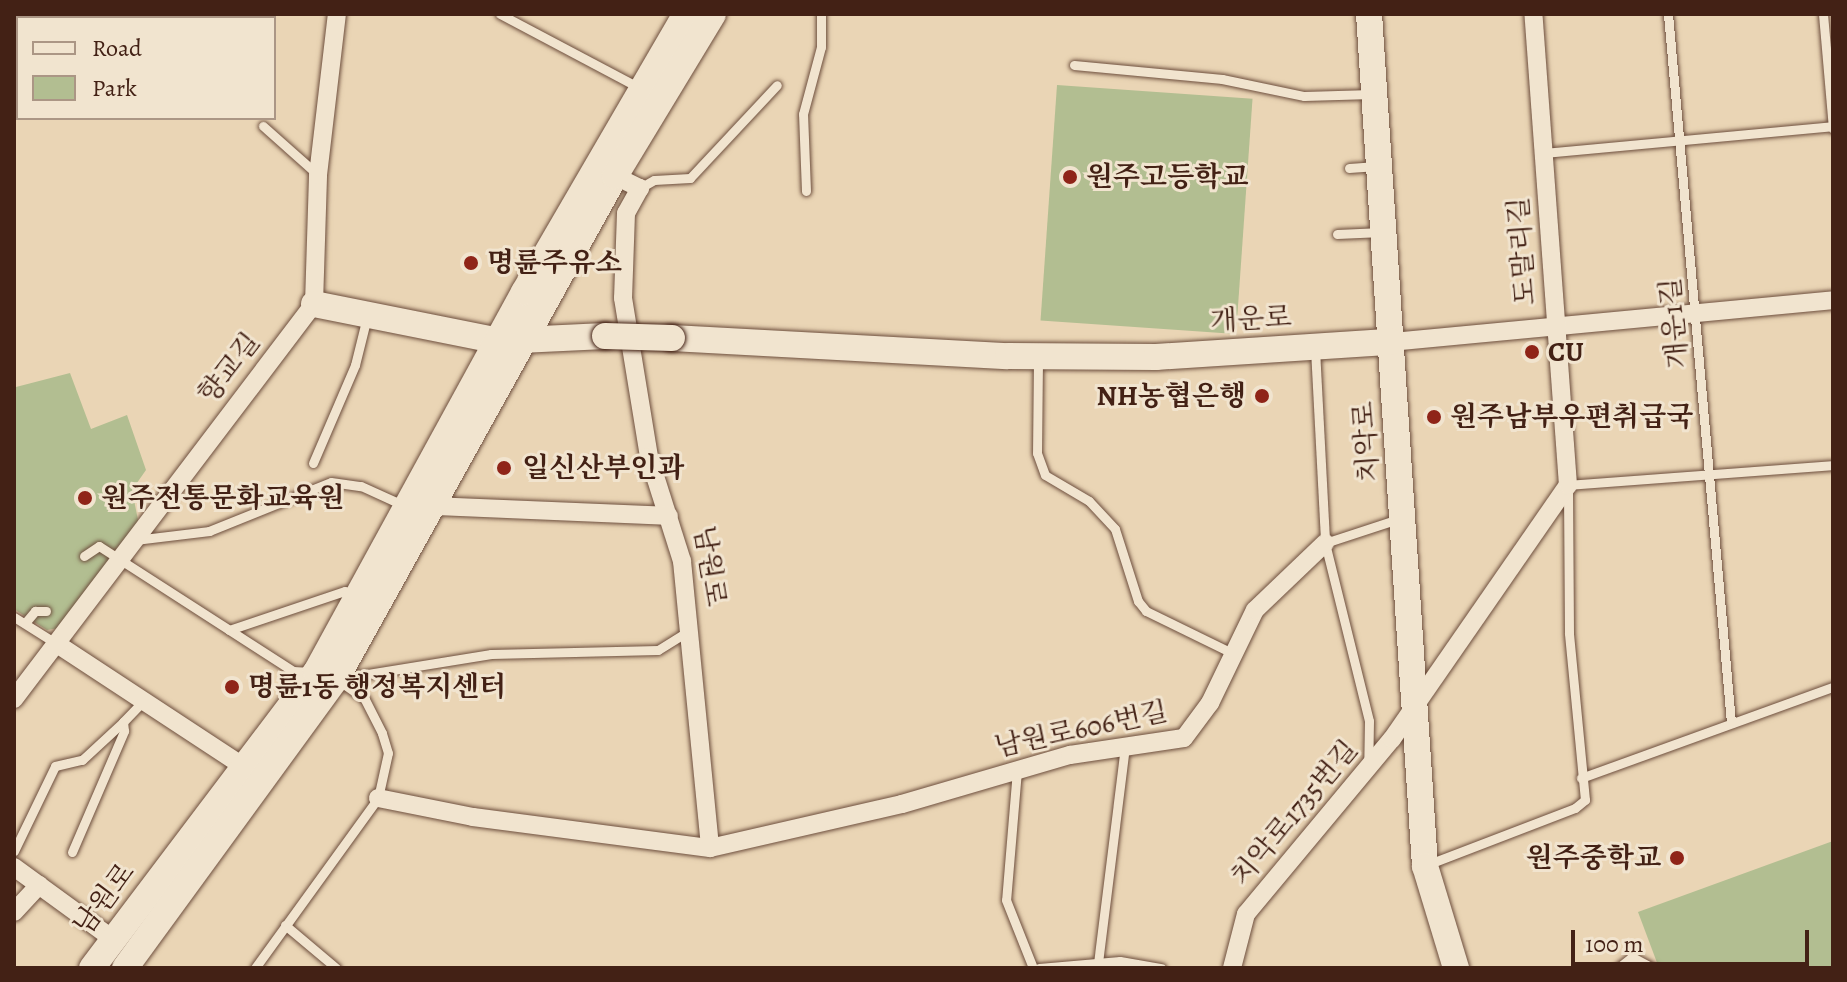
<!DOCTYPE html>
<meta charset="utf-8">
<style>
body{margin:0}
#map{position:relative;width:1847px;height:982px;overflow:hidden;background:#ead5b5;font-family:Alegreya,"Noto Serif KR",serif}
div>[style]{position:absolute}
.green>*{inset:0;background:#b2be91;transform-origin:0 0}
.roads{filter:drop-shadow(0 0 2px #6d4e3d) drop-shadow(0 0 2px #6d4e3d)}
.lane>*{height:9px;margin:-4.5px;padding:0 4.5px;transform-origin:4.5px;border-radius:4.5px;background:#f1e4cf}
.street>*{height:18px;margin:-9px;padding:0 9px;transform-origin:9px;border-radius:9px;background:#f1e4cf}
.secondary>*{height:26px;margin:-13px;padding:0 13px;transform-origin:13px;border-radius:13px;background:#f1e4cf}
.bridges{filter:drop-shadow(0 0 2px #432115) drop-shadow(0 0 2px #432115)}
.secondary-bridge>*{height:26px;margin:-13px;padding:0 13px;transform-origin:13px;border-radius:13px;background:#f1e4cf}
.dots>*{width:22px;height:22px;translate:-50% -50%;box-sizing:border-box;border:4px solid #f1e4cf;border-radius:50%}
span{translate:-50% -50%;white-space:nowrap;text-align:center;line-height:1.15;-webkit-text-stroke:6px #f1e4cf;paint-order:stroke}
.poi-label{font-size:28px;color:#432115;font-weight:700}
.left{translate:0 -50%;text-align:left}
.right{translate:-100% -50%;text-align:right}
.street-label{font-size:28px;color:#432115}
.frame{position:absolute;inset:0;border:16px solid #432115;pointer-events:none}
.legend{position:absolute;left:16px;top:16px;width:260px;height:104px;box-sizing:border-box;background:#f1e4cf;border:2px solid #ab9685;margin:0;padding:10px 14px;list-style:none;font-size:24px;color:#432115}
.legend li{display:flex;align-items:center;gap:16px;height:40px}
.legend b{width:40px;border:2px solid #ab9685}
.scale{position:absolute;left:1571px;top:930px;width:238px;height:36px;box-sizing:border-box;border:4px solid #432115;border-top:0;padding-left:10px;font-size:24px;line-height:28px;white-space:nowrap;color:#432115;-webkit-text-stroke:6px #f1e4cf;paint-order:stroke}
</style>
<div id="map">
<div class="green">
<div style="left:1057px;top:85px;width:196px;height:236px;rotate:4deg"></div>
<div style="clip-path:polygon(70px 373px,91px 429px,127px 415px,146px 470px,132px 490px,139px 525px,59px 628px,47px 630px,14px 609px,16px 387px)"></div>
<div style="clip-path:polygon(1833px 841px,1833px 968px,1659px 968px,1638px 912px)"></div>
</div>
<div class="roads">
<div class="lane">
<div style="left:500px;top:14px;width:158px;rotate:27.9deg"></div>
<div style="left:1668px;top:14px;width:712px;rotate:84.92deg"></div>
<div style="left:1823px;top:14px;width:115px;rotate:85deg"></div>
<div style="left:23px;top:18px;width:6px;rotate:-39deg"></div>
<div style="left:1074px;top:65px;width:149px;rotate:5.4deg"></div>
<div style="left:1222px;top:79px;width:84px;rotate:11.7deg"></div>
<div style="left:1304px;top:96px;width:68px;rotate:-1.7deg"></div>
<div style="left:263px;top:126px;width:74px;rotate:41.7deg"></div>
<div style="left:1543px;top:153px;width:291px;rotate:-5.3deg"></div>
<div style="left:1349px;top:168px;width:28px;rotate:-4deg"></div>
<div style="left:640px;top:188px;width:16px;rotate:-30deg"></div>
<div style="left:654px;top:180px;width:36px;rotate:-3deg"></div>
<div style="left:690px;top:178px;width:127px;rotate:-46.9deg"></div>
<div style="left:806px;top:191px;width:77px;rotate:-92.2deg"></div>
<div style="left:803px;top:114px;width:69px;rotate:-75deg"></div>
<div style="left:821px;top:47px;width:33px;rotate:-90deg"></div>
<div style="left:1337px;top:234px;width:45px;rotate:-2.5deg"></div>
<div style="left:1315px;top:349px;width:194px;rotate:87deg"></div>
<div style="left:1325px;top:543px;width:183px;rotate:76.1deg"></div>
<div style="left:1369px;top:721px;width:39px;rotate:91deg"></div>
<div style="left:1038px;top:360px;width:93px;rotate:90.6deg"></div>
<div style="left:1037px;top:453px;width:23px;rotate:70deg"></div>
<div style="left:1045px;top:475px;width:51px;rotate:30.6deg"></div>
<div style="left:1089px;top:501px;width:38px;rotate:47deg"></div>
<div style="left:1115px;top:529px;width:76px;rotate:72.3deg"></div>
<div style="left:1138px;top:601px;width:13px;rotate:51deg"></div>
<div style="left:1146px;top:611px;width:98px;rotate:26deg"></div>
<div style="left:313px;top:463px;width:107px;rotate:-66.8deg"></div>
<div style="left:355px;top:365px;width:49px;rotate:-76deg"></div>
<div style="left:135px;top:540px;width:75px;rotate:-6.9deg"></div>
<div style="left:209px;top:531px;width:131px;rotate:-21.9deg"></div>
<div style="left:331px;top:482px;width:30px;rotate:8deg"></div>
<div style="left:361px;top:486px;width:48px;rotate:24.4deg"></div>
<div style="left:1325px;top:543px;width:77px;rotate:-18.2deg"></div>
<div style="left:84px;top:556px;width:18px;rotate:-34deg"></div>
<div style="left:99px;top:546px;width:231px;rotate:32.8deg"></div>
<div style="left:293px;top:671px;width:18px;rotate:3deg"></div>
<div style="left:14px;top:617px;width:51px;rotate:32.1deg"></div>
<div style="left:25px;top:623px;width:16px;rotate:-50deg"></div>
<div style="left:35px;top:611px;width:11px"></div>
<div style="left:229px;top:630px;width:122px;rotate:-18.6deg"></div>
<div style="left:345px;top:591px;width:10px;rotate:24deg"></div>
<div style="left:343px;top:678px;width:150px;rotate:-9.2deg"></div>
<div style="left:491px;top:654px;width:167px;rotate:-1.4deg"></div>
<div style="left:658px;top:650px;width:34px;rotate:-32deg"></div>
<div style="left:1017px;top:770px;width:130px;rotate:94.8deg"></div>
<div style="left:1006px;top:900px;width:73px;rotate:68.3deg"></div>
<div style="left:1581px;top:778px;width:268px;rotate:-19.9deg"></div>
<div style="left:14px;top:851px;width:94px;rotate:-64.2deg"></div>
<div style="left:55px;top:766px;width:28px;rotate:-13deg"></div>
<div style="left:82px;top:760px;width:56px;rotate:-42.8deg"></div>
<div style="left:72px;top:852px;width:132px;rotate:-66.7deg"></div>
<div style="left:124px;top:731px;width:9px;rotate:-96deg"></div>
<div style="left:123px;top:722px;width:29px;rotate:-46deg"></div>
<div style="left:1429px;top:864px;width:156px;rotate:-21deg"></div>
<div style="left:1575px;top:808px;width:13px;rotate:-39deg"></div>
<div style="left:1585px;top:800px;width:168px;rotate:-95.5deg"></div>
<div style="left:1569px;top:633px;width:148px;rotate:-90.4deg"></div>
<div style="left:1568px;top:485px;width:266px;rotate:-4.3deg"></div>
<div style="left:285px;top:925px;width:67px;rotate:40.1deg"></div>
<div style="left:1098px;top:963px;width:218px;rotate:-82.9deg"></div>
<div style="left:255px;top:968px;width:210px;rotate:-54.1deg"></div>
<div style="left:378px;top:798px;width:46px;rotate:-77.5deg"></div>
<div style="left:388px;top:753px;width:21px;rotate:-107deg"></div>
<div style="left:382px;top:733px;width:38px;rotate:-117deg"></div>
<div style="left:365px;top:699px;width:32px;rotate:-145deg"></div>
<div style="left:1039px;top:968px;width:81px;rotate:-4.9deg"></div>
<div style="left:1120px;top:961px;width:42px;rotate:9.7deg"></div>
<div style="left:1618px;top:968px;width:18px;rotate:-38deg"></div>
<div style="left:1632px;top:957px;width:24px;rotate:28deg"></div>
</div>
<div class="street">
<div style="left:615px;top:176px;width:28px;rotate:26deg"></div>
<div style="left:640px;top:188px;width:29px;rotate:119deg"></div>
<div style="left:626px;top:213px;width:85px;rotate:92deg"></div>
<div style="left:623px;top:298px;width:161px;rotate:80.7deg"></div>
<div style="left:649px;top:457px;width:109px;rotate:72.4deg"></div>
<div style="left:682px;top:561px;width:288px;rotate:84.4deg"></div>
<div style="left:1391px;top:342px;width:444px;rotate:-5.4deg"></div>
<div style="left:434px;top:506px;width:235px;rotate:2.4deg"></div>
<div style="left:57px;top:644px;width:224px;rotate:33.3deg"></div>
<div style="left:14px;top:699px;width:496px;rotate:-52.8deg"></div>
<div style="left:314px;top:304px;width:129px;rotate:-88.2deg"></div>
<div style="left:318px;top:175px;width:162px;rotate:-83.3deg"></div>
<div style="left:378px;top:798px;width:97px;rotate:11.3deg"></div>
<div style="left:473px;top:817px;width:239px;rotate:7.5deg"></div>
<div style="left:710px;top:848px;width:197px;rotate:-12.9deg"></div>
<div style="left:902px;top:804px;width:175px;rotate:-16.3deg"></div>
<div style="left:1070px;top:755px;width:115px;rotate:-8.5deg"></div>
<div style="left:1184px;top:738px;width:44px;rotate:-53.4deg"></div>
<div style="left:1210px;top:703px;width:103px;rotate:-64.2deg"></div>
<div style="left:1255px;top:610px;width:97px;rotate:-43.7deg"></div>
<div style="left:14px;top:867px;width:124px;rotate:36.1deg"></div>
<div style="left:14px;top:912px;width:37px;rotate:-47deg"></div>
<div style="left:1232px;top:968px;width:56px;rotate:-75.5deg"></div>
<div style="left:1246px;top:914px;width:228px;rotate:-50.2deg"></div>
<div style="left:1392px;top:739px;width:309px;rotate:-55.3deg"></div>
<div style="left:1568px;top:485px;width:472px;rotate:-94.2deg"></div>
</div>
<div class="secondary">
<div style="left:1369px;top:14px;width:854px;rotate:86.24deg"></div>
<div style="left:1425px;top:866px;width:107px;rotate:73.1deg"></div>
<div style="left:314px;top:304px;width:189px;rotate:11.3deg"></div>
<div style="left:499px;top:341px;width:106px;rotate:-2.7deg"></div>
<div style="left:672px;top:338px;width:336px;rotate:3.1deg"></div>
<div style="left:1008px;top:356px;width:148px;rotate:0.4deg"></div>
<div style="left:1156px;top:357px;width:235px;rotate:-3.7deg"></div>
<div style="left:92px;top:968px;width:371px;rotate:-52.9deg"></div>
<div style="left:316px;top:672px;width:433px;rotate:-61.3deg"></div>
<div style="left:524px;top:292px;width:322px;rotate:-59.8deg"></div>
<div style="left:125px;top:968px;width:358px;rotate:-53.9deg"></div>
<div style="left:336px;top:679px;width:575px;rotate:-60.98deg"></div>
<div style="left:615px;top:176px;width:189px;rotate:-58.8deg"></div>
</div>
</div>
<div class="bridges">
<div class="secondary-bridge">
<div style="left:605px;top:336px;width:67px;rotate:1.7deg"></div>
</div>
</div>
<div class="dots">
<div style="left:1070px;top:177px;background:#8f2418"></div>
<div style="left:471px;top:263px;background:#8f2418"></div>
<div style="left:1532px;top:352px;background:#8f2418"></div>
<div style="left:1262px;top:396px;background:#8f2418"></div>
<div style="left:1434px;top:417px;background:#8f2418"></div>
<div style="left:504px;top:468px;background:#8f2418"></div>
<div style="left:85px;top:498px;background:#8f2418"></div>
<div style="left:232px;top:687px;background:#8f2418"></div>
<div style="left:1677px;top:858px;background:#8f2418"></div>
</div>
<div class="poi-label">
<span class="left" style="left:1086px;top:177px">원주고등학교</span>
<span class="left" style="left:487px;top:263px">명륜주유소</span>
<span class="left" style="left:1548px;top:352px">CU</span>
<span class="right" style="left:1246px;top:396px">NH농협은행</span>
<span class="left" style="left:1450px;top:417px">원주남부우편취급국</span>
<span class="left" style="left:522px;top:468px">일신산부인과</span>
<span class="left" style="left:101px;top:498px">원주전통문화교육원</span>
<span class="left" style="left:248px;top:687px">명륜1동 행정복지센터</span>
<span class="right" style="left:1661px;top:858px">원주중학교</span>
</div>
<div class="street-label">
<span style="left:1522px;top:251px;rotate:-94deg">도말리길</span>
<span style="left:1251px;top:319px;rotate:-3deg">개운로</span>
<span style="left:1674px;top:323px;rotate:-95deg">개운1길</span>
<span style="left:229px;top:368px;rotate:-52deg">향교길</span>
<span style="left:1366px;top:442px;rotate:-94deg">치악로</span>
<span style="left:710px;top:566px;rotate:81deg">남원로</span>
<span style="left:1081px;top:729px;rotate:-12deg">남원로606번길</span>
<span style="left:1294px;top:813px;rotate:-50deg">치악로1735번길</span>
<span style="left:104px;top:899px;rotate:-53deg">남원로</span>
</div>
<div class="frame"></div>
<ul class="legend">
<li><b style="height:10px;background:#f1e4cf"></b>Road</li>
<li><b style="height:22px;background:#b2be91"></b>Park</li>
</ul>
<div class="scale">100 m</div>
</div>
